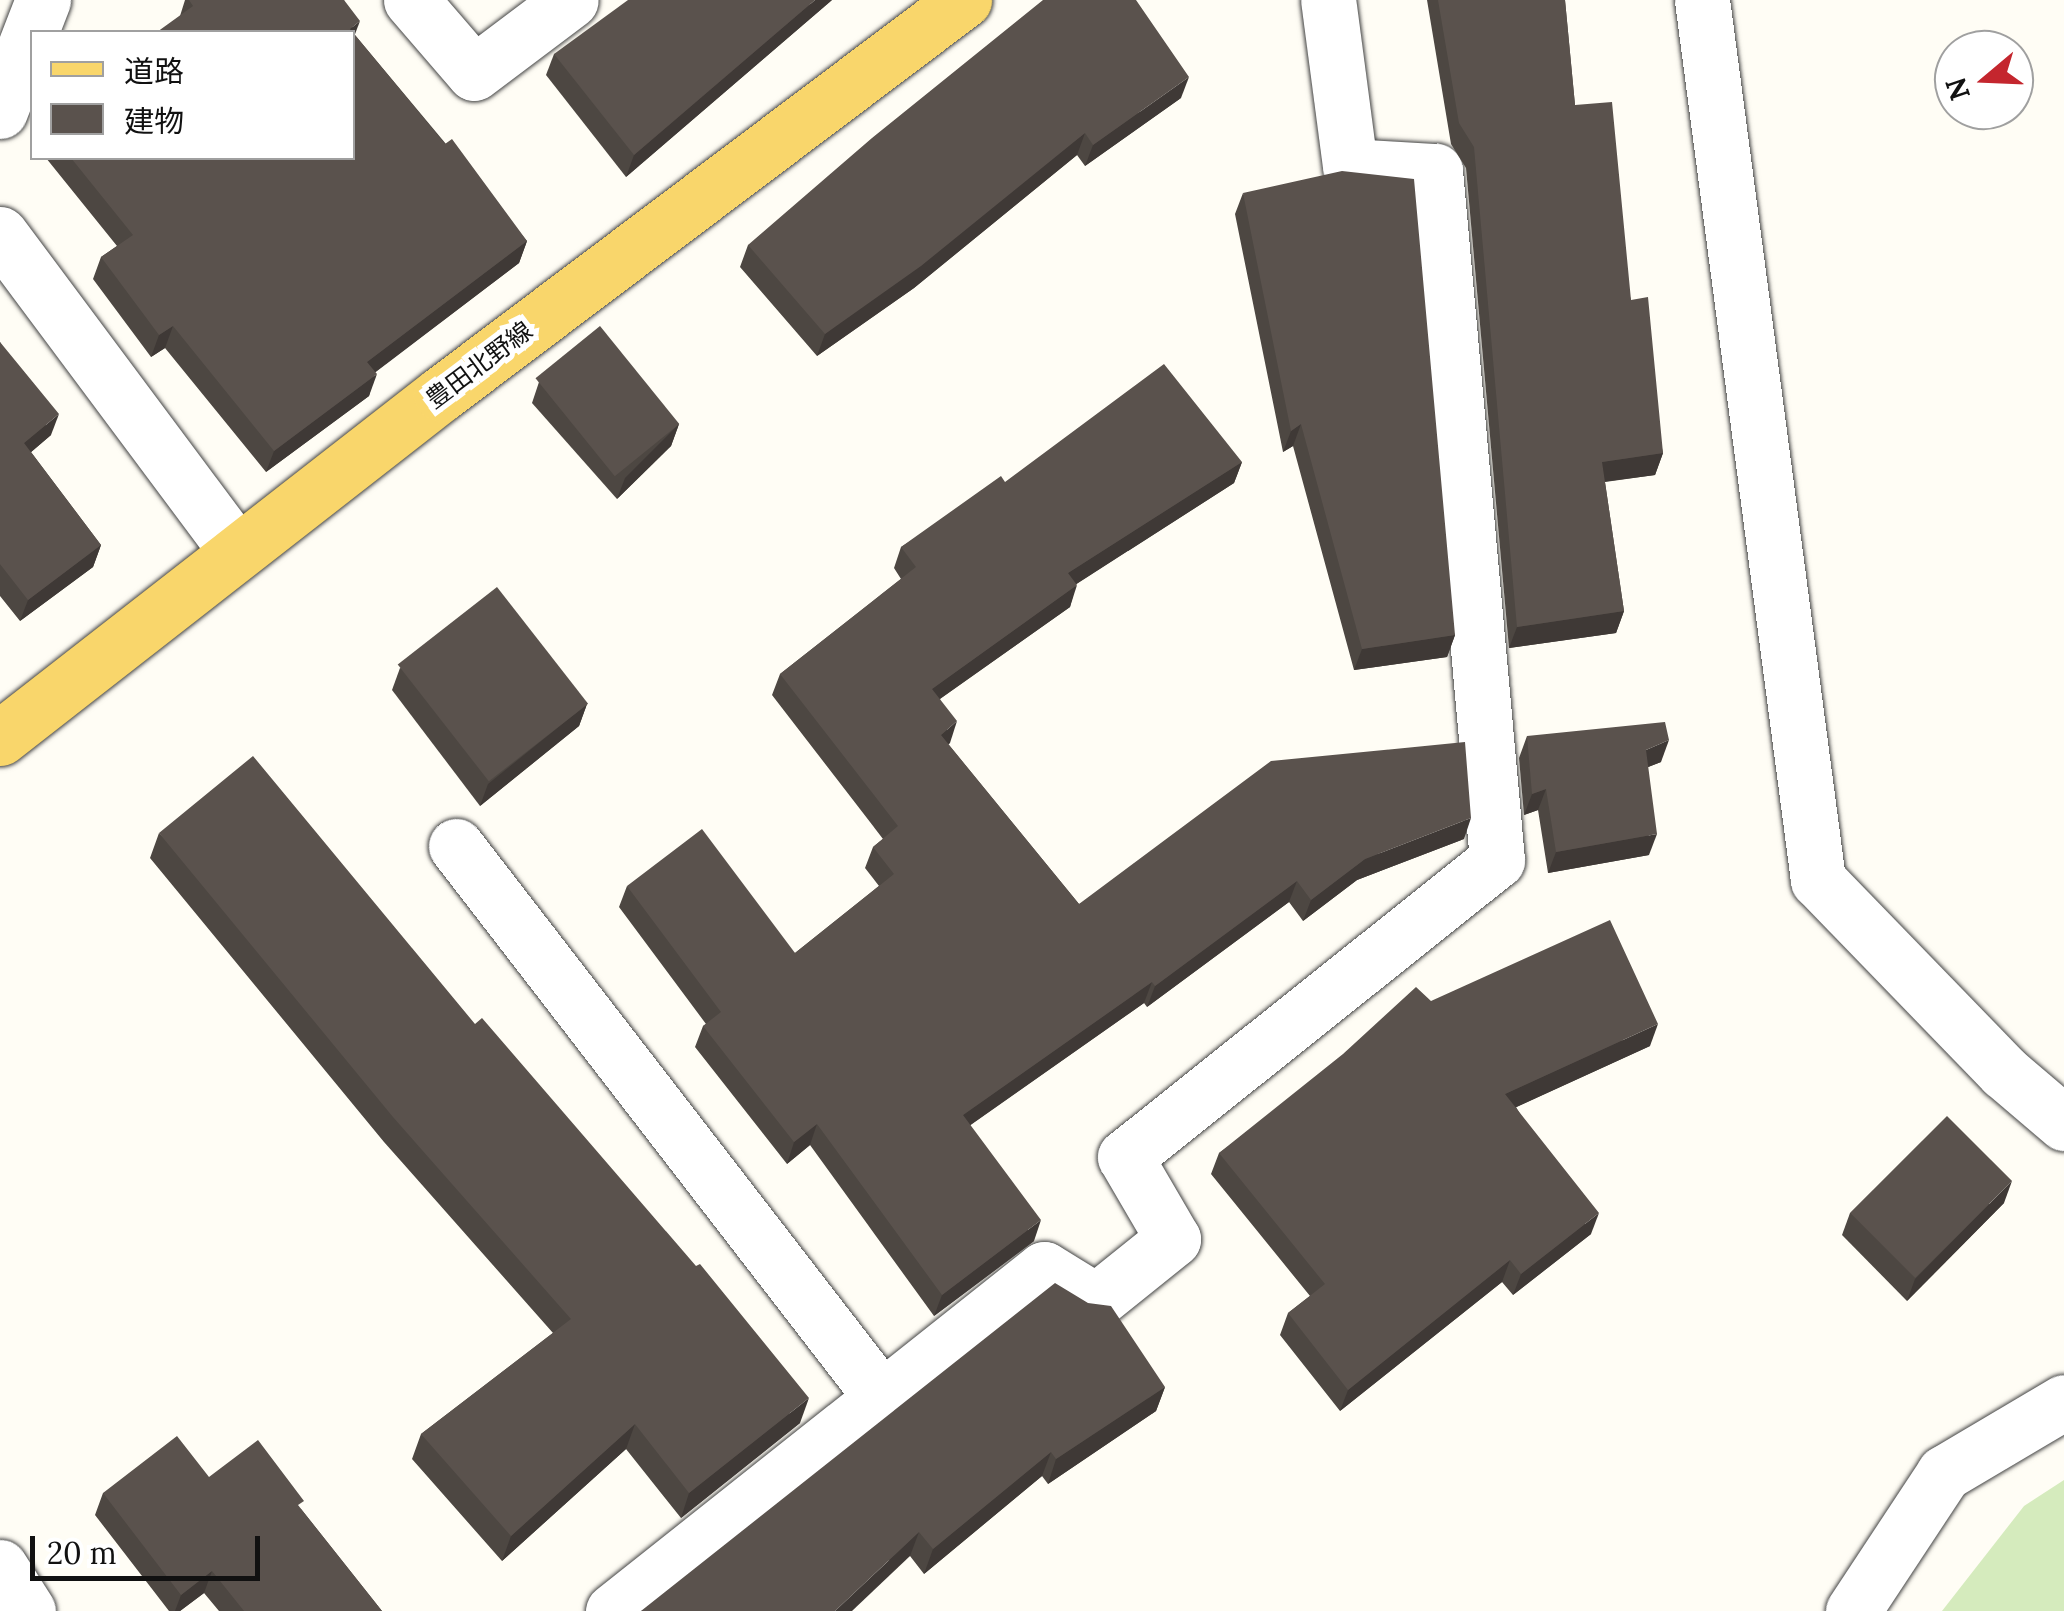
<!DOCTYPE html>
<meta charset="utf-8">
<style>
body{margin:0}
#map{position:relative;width:2064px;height:1611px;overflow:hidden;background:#fffdf5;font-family:Lora,"Noto Sans JP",serif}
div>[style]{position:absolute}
.green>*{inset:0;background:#d5ebbd}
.roads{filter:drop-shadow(0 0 2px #444) drop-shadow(0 0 2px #444)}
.minor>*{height:55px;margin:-27.5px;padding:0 27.5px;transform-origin:27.5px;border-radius:27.5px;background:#fff}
.major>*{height:55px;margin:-27.5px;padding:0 27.5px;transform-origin:27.5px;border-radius:27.5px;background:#f9d66b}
.wall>*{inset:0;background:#4d4742}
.shaded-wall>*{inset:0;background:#3f3936}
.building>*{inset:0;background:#5a524d;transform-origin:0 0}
span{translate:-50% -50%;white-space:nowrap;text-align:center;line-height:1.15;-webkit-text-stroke:10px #fff;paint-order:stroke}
.street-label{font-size:25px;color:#111}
.legend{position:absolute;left:30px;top:30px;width:325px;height:130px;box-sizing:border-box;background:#fff;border:2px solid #a0a0a0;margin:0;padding:12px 18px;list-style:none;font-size:30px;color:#111}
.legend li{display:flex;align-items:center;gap:20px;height:50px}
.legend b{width:50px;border:2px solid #a0a0a0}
.north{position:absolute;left:1934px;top:30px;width:100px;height:100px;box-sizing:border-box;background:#fff;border:2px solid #a0a0a0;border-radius:50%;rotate:251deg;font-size:28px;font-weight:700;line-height:40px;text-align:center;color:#111}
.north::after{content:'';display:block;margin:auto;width:35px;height:45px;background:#c4262e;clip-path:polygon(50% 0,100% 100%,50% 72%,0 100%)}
.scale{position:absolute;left:30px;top:1536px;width:230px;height:45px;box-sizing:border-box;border:5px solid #111;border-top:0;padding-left:12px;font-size:30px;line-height:35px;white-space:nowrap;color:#111;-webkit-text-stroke:8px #fff;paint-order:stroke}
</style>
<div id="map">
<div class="green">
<div style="clip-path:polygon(2064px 1480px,2064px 1611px,1942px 1611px,2024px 1506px)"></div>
</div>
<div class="roads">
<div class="minor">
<div style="left:411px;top:0;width:96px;rotate:49.2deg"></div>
<div style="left:474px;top:73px;width:121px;rotate:-37deg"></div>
<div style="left:1702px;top:0;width:888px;rotate:82.49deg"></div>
<div style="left:1818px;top:880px;width:267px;rotate:45.9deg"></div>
<div style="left:2004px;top:1072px;width:79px;rotate:40.4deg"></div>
<div style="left:0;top:111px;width:119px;rotate:-68.8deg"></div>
<div style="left:0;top:234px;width:397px;rotate:53.3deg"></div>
<div style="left:456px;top:846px;width:697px;rotate:52.34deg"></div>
<div style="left:0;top:1567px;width:52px;rotate:57.5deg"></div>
<div style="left:613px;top:1611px;width:550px;rotate:-38.43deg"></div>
<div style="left:1044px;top:1269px;width:61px;rotate:31.6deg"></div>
<div style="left:1096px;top:1301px;width:99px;rotate:-38.8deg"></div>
<div style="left:1173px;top:1239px;width:95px;rotate:-120.3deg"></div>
<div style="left:1125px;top:1157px;width:476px;rotate:-38.6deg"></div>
<div style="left:1497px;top:860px;width:692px;rotate:-95.14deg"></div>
<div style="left:1435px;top:171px;width:85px;rotate:-176.6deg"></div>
<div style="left:1350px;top:166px;width:167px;rotate:-97.5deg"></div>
<div style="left:1853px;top:1611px;width:165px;rotate:-56.6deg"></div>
<div style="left:1944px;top:1473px;width:139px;rotate:-30.6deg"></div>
</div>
<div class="major">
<div style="left:0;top:738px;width:559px;rotate:-37.96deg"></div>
<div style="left:441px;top:394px;width:655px;rotate:-36.99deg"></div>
</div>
</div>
<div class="wall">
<div style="clip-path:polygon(185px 0,344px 0,355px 35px,527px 241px,519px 263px,375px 372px,369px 396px,266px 472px,165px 348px,151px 357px,93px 279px,101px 257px,117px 246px,46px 158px,352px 158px,180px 16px)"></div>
<div style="clip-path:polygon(832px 0,626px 177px,546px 75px,554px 54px)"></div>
<div style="clip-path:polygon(1427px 0,1565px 0,1575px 105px,1631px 300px,1663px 453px,1655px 475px,1605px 482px,1624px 611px,1616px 633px,1509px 648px,1466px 168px,1451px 144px)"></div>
<div style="clip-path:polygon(1181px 98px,1085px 166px,1077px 155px,914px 288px,817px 356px,740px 267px,748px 245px)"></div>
<div style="clip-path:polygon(1243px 193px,1455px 635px,1447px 657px,1354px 670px,1293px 446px,1283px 452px,1235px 214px)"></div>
<div style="clip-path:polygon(0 342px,51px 435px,31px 452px,101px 545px,93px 567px,20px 621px,0 596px)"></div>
<div style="clip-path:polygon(539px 382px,679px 424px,671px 446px,617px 499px,532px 403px)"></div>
<div style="clip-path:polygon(1242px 462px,1234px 483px,1076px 584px,1070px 607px,940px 699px,950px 743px,948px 744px,1079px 904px,1464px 839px,1357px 880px,1303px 921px,1289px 902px,1147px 1007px,1144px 1003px,970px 1125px,1034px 1241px,934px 1316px,810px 1145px,787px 1164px,695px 1047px,703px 1026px,706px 1024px,619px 907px,627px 886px,795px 953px,879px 886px,865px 868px,873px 847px,883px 839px,772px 695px,780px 674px,901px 579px,894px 568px,901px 547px,1005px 482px)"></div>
<div style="clip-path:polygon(400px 668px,587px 704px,579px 726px,480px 806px,392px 690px)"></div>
<div style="clip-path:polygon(1527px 736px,1661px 762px,1648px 767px,1649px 855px,1548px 873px,1538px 810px,1524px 815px,1519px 758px)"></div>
<div style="clip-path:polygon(159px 833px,800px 1423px,681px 1518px,626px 1449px,502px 1561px,412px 1459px,421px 1434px,553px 1333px,384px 1142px,150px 858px)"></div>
<div style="clip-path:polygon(1431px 1001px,1650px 1046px,1516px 1107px,1591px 1234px,1513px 1295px,1502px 1282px,1340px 1411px,1280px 1335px,1288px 1313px,1310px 1296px,1211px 1174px,1219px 1153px)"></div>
<div style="clip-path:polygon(2004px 1203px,1907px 1301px,1842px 1235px,1850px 1213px)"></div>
<div style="clip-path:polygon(1165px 1387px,1156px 1411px,1048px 1484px,1042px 1476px,924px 1574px,910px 1556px,641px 1611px)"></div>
<div style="clip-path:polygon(209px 1477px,301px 1509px,382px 1611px,219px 1611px,204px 1593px,180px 1611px,169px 1611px,95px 1515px,103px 1493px)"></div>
</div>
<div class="shaded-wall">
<div style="clip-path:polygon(815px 0,832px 0,626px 177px,634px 155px)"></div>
<div style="clip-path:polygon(360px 21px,352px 42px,350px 29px)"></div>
<div style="clip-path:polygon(1189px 77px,1181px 98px,1085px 166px,1093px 145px)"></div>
<div style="clip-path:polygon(1085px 133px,1077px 155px,914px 288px,817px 356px,825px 334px)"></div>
<div style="clip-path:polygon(527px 241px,519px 263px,360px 384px,367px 362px)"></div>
<div style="clip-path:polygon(173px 326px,165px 348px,151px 357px,159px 335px)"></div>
<div style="clip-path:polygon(377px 374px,369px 396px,266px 472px,274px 451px)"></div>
<div style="clip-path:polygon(59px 414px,51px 435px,16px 465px,24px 443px)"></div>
<div style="clip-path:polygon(679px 424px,671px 446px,617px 499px,625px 478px)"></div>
<div style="clip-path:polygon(1301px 424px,1293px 446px,1283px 452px,1291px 431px)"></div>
<div style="clip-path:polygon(1663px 453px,1655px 475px,1594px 483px,1602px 462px)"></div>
<div style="clip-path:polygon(1242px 462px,1234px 483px,1061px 594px,1068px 573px)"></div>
<div style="clip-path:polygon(101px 545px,93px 567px,20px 621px,28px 600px)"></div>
<div style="clip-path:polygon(1077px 585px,1070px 607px,924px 710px,932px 689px)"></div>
<div style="clip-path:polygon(1624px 611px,1616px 633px,1509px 648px,1517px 627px)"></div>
<div style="clip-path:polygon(1455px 635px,1447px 657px,1354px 670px,1362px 649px)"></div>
<div style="clip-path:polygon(587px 704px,579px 726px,480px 806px,488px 784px)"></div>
<div style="clip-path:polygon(957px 721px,950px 743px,933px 756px,941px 735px)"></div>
<div style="clip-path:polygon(1669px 740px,1661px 762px,1638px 771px,1646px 750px)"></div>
<div style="clip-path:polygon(1546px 789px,1538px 810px,1524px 815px,1532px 794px)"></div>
<div style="clip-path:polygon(1471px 818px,1464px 839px,1357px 880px,1303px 921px,1311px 900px,1365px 859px)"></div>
<div style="clip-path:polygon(1657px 834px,1649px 855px,1548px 873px,1556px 852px)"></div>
<div style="clip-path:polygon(1297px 881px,1289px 902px,1147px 1007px,1155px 986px)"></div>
<div style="clip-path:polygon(1152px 982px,1144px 1003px,955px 1136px,963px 1115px)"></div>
<div style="clip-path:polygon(1658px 1024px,1650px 1046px,1497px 1116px,1505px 1094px)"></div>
<div style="clip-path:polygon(817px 1124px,810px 1145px,787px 1164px,794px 1142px)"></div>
<div style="clip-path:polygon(2012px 1181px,2004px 1203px,1907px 1301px,1915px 1279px)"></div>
<div style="clip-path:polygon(1599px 1213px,1591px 1234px,1513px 1295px,1521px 1274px)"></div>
<div style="clip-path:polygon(1041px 1220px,1034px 1241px,934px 1316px,942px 1295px)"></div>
<div style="clip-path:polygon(1510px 1260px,1502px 1282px,1340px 1411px,1348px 1390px)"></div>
<div style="clip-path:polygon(1165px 1387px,1156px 1411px,1048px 1484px,1056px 1459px)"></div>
<div style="clip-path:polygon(809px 1398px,800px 1423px,681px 1518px,689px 1493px)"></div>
<div style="clip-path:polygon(635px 1424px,626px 1449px,502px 1561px,511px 1536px)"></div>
<div style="clip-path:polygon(1051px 1452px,1042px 1476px,924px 1574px,933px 1549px)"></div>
<div style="clip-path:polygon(919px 1532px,910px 1556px,852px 1611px,835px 1611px)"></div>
<div style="clip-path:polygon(212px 1571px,204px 1593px,180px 1611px,175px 1611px,181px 1595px)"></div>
</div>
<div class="building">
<div style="clip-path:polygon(189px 0,344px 0,360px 21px,350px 29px,445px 144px,452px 139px,527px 241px,367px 362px,377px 374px,274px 451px,173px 326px,159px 335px,101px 257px,133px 235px,71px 158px,352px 158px,352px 32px,157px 32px,193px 6px)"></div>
<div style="clip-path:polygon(628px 0,815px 0,634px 155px,554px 54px)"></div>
<div style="clip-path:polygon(1043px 0,1136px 0,1189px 77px,1093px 145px,1085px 133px,921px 266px,825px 334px,748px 245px,872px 138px)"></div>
<div style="clip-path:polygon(1438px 0,1565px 0,1575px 105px,1612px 102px,1631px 300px,1648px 297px,1663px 453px,1602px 462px,1624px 611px,1517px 627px,1474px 147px,1459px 123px)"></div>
<div style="clip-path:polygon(1342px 171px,1414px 179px,1455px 635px,1362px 649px,1301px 424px,1291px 431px,1243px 193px)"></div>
<div style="left:600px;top:326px;width:126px;height:83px;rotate:51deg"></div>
<div style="clip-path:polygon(0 342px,59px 414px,24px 443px,101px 545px,28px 600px,0 564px)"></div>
<div style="clip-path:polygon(1164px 364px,1242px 462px,1068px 573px,1077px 585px,932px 689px,957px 721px,941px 735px,1079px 904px,1271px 761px,1465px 742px,1471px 818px,1365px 859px,1311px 900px,1297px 881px,1155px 986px,1152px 982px,963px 1115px,1041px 1220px,942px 1295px,817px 1124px,794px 1142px,703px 1026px,721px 1012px,627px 886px,702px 829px,795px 953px,894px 874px,873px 847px,898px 826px,780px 674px,916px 567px,901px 547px,1001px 476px,1005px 482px)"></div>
<div style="left:497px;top:587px;width:148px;height:126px;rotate:52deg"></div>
<div style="clip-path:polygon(1665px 722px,1669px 740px,1646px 750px,1657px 834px,1556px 852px,1546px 789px,1532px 794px,1527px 736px)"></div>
<div style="clip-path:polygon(253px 756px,475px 1024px,482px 1018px,696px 1266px,700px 1264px,809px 1398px,689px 1493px,635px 1424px,511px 1536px,421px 1434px,571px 1319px,393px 1117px,159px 833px)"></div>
<div style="clip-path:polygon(1610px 920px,1658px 1024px,1505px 1094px,1599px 1213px,1521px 1274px,1510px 1260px,1348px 1390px,1288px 1313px,1325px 1284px,1219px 1153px,1343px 1054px,1416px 987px,1431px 1001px)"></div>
<div style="left:1947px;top:1116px;width:92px;height:137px;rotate:45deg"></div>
<div style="clip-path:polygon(1055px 1283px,1088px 1303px,1111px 1306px,1165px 1387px,1056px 1459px,1051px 1452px,933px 1549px,919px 1532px,835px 1611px,641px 1611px)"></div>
<div style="clip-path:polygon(177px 1436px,209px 1477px,258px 1440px,304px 1501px,298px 1505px,382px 1611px,244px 1611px,212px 1571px,181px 1595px,103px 1493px)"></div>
</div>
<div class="street-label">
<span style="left:479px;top:365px;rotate:-37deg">豊田北野線</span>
</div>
<ul class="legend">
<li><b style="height:12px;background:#f9d66b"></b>道路</li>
<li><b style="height:28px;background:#5a524d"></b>建物</li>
</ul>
<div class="north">N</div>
<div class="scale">20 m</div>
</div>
